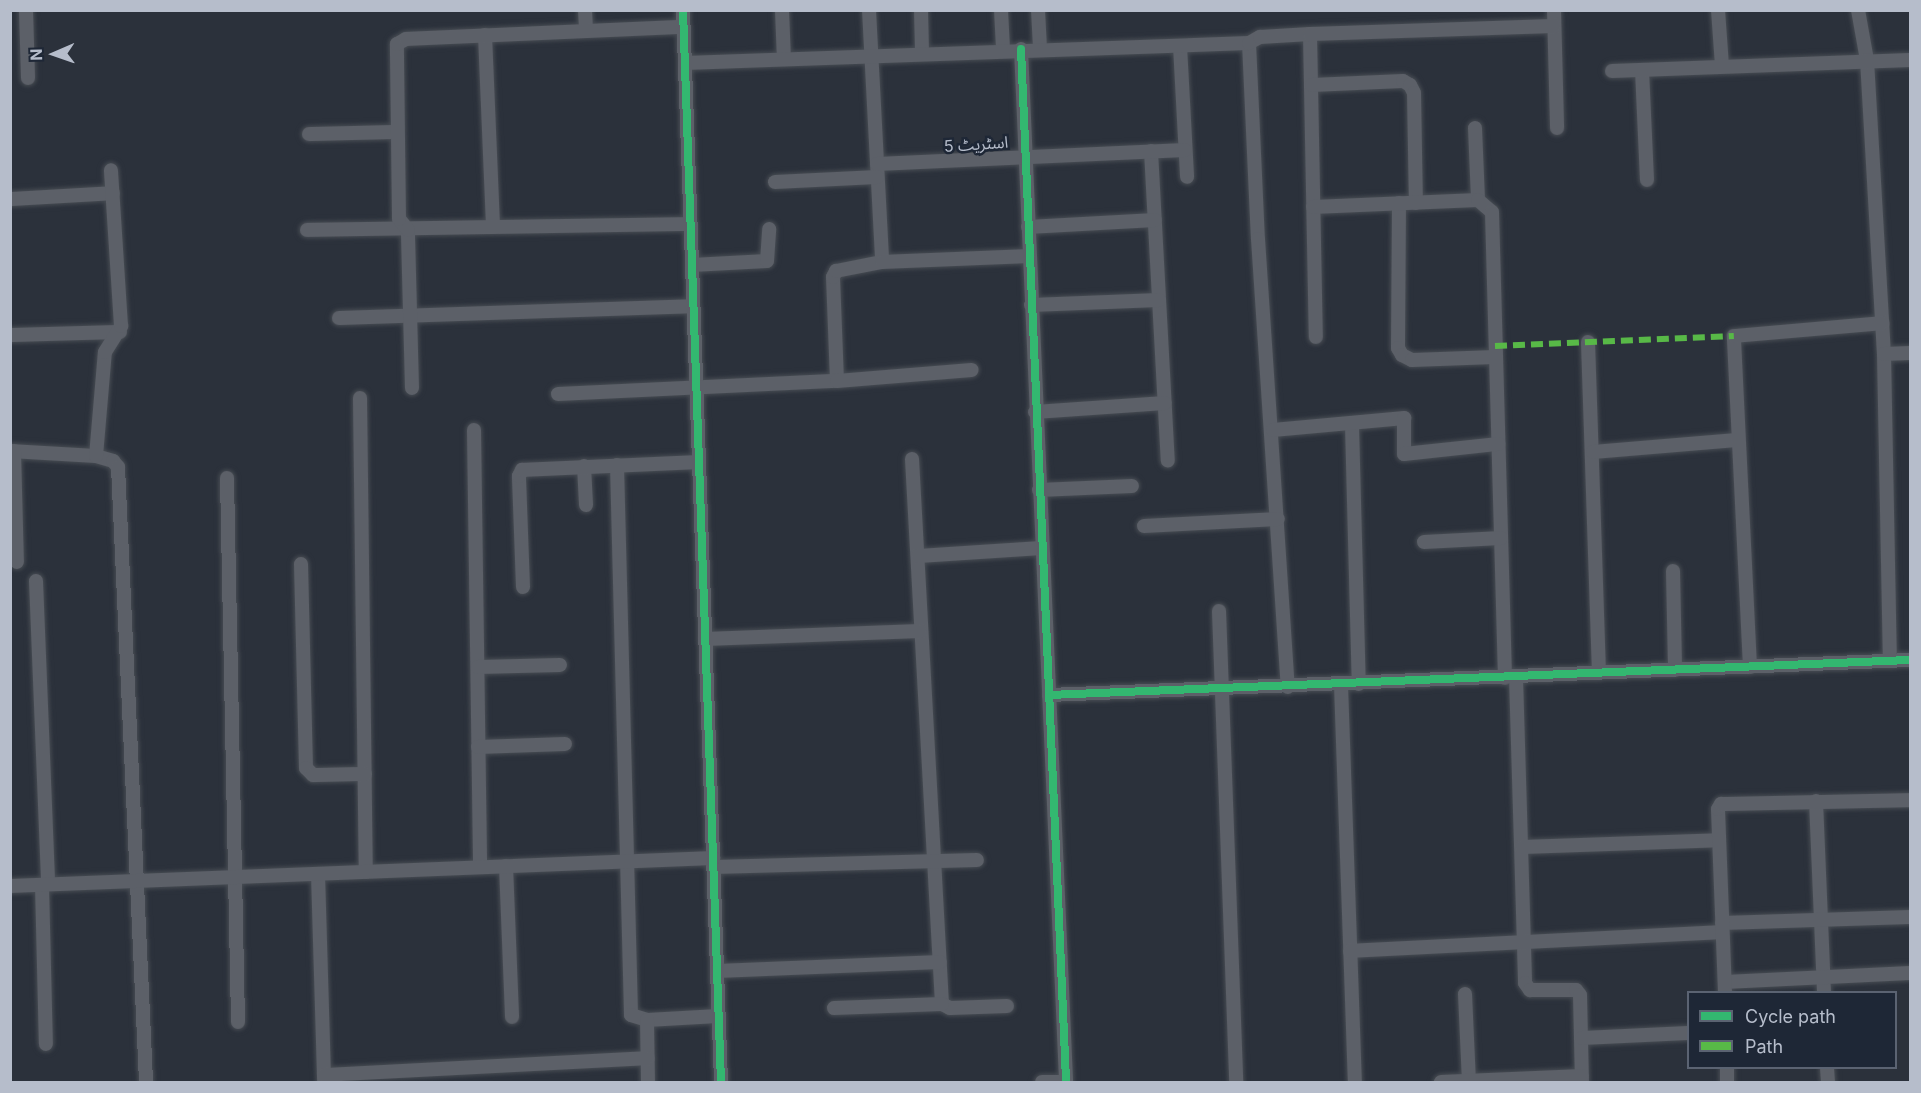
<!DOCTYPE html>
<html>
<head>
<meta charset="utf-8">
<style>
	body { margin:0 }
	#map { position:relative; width:1921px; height:1093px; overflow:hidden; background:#2b313b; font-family:Inter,"Noto Sans Arabic",sans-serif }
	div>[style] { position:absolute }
	.roads { filter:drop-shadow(0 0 2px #474c53) drop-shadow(0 0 2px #474c53) }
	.street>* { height:14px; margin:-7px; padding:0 7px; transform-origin:7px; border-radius:7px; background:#5c6068 }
	.quiet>* { height:6px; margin-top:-3px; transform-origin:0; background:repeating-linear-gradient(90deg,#58b947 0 12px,transparent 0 18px) }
	.cycleway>* { height:8px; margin:-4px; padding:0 4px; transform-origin:4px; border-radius:4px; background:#33b770 }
	span { translate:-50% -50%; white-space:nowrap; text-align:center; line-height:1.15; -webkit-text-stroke:5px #1e2736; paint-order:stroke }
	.street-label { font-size:16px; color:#b6bdcb }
	.frame { position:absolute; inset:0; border:12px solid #b6bdcb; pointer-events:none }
	.legend { position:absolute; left:1687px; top:991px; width:210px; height:78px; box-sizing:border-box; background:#1e2736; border:2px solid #5b6372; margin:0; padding:8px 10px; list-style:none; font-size:18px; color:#b6bdcb }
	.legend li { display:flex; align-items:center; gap:12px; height:30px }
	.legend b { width:30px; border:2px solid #5b6372 }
	.north { position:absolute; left:24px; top:24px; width:60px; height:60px; -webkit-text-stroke:4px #1e2736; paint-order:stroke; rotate:268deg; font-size:16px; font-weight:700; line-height:24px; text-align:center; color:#b6bdcb }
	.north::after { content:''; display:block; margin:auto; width:21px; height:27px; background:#b6bdcb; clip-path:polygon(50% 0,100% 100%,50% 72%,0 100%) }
</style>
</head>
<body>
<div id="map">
	<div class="roads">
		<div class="street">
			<div style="left:26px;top:10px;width:68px;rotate:88.3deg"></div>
			<div style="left:585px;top:10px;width:21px;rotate:87deg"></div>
			<div style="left:683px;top:10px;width:1073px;rotate:87.97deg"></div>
			<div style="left:782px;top:10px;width:49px;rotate:87.7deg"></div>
			<div style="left:869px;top:10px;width:252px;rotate:87deg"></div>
			<div style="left:921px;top:10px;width:42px;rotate:88.6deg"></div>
			<div style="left:1001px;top:10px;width:39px;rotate:87deg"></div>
			<div style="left:1038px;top:10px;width:38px;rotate:87deg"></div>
			<div style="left:1554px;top:10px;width:118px;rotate:88.5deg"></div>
			<div style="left:1718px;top:10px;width:56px;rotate:85.9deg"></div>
			<div style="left:1858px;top:10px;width:51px;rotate:79.8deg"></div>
			<div style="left:1867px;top:60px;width:294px;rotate:86.7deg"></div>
			<div style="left:1884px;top:354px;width:307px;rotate:88.9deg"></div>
			<div style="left:1310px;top:34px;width:303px;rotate:88.9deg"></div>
			<div style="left:485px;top:35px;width:192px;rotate:87.6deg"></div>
			<div style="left:1249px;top:43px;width:196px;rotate:87.4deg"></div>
			<div style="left:1258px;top:239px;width:449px;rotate:86.2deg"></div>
			<div style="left:1180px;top:46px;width:131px;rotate:86.9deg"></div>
			<div style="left:1021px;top:49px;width:1033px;rotate:87.5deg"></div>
			<div style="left:685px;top:63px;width:564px;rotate:-2.03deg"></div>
			<div style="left:1249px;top:43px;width:13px;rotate:-29deg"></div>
			<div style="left:1260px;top:37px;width:50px;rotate:-3.4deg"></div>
			<div style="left:1310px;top:34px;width:244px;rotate:-1.9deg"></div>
			<div style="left:1642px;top:70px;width:110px;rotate:87.4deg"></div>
			<div style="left:1612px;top:71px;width:298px;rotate:-2.1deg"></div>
			<div style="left:1312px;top:85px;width:91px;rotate:-2.5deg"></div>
			<div style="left:1403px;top:81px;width:8px;rotate:30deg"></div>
			<div style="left:1410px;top:85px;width:9px;rotate:63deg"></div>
			<div style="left:1414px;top:93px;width:110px;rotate:89deg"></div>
			<div style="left:1475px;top:128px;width:72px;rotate:87.6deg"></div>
			<div style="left:309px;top:134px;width:88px;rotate:-1.3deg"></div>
			<div style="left:1151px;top:151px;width:310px;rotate:86.9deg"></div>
			<div style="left:877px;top:164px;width:308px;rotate:-2.6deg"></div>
			<div style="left:775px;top:182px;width:102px;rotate:-2.8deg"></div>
			<div style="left:10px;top:199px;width:103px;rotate:-3.3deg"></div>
			<div style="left:1399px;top:203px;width:145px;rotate:90.4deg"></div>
			<div style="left:1398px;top:348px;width:8px;rotate:60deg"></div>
			<div style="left:1402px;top:355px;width:11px;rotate:27deg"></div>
			<div style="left:1412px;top:360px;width:83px;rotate:-2.1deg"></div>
			<div style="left:1313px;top:207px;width:165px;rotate:-2.4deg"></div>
			<div style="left:1478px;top:200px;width:18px;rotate:41deg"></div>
			<div style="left:1492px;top:212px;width:466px;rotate:88.4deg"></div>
			<div style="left:1028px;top:227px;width:127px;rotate:-3.2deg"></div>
			<div style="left:307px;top:230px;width:383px;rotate:-0.9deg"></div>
			<div style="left:692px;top:265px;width:75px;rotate:-3.1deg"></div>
			<div style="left:767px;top:261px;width:32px;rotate:-86deg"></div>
			<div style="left:1031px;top:305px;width:128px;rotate:-2.2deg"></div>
			<div style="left:339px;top:318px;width:353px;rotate:-1.9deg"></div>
			<div style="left:10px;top:335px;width:110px;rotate:-1.6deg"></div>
			<div style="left:1588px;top:342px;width:331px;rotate:88.1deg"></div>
			<div style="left:1884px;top:354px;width:26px;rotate:-2deg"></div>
			<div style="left:837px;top:381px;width:104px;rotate:-92.2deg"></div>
			<div style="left:833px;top:277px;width:7px;rotate:-63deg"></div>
			<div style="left:836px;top:271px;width:47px;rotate:-11.1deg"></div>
			<div style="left:882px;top:262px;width:147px;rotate:-2.3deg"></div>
			<div style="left:412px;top:388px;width:158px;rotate:-91.5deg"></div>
			<div style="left:408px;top:230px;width:14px;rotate:-129deg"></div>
			<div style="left:399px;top:219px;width:175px;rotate:-90.7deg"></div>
			<div style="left:397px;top:44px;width:10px;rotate:-29deg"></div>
			<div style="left:406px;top:39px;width:277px;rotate:-2.5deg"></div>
			<div style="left:558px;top:394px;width:279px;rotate:-2.7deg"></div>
			<div style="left:837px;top:381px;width:135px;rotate:-4.7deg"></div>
			<div style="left:360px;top:398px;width:474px;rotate:89.3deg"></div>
			<div style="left:1035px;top:412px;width:130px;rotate:-4deg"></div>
			<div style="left:1352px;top:425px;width:259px;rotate:88.5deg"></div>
			<div style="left:474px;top:430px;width:437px;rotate:89.2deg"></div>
			<div style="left:1273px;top:430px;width:132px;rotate:-5.2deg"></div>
			<div style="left:1404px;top:418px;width:36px;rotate:90deg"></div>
			<div style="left:1404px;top:454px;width:95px;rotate:-6.1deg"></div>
			<div style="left:10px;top:451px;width:86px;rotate:3.3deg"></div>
			<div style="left:96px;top:456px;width:18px;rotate:16deg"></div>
			<div style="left:113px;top:461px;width:8px;rotate:50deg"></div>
			<div style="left:118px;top:467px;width:616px;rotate:87.39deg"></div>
			<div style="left:14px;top:451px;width:111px;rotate:88.5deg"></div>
			<div style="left:1593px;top:452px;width:144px;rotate:-4.8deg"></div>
			<div style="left:96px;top:456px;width:104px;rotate:-85.1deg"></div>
			<div style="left:105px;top:352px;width:31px;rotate:-58deg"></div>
			<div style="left:121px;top:326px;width:156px;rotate:-93.7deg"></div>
			<div style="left:912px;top:459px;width:546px;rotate:86.85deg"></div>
			<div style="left:942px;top:1004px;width:9px;rotate:27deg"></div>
			<div style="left:950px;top:1008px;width:57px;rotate:-2deg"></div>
			<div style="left:617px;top:465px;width:550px;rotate:88.54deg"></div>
			<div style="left:631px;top:1015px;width:17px;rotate:17deg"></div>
			<div style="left:647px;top:1020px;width:71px;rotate:-3.2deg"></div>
			<div style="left:584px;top:466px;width:39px;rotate:87deg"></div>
			<div style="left:227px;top:478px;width:544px;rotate:88.84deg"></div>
			<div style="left:1039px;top:490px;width:93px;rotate:-2.5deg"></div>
			<div style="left:1144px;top:526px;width:134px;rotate:-3deg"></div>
			<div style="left:1424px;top:542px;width:77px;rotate:-3deg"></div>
			<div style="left:918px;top:556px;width:124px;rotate:-3.7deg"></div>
			<div style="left:301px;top:564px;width:204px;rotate:88.6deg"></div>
			<div style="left:306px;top:768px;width:10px;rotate:45deg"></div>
			<div style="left:313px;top:775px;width:52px;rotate:-1.1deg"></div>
			<div style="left:1673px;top:571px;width:99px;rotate:88.8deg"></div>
			<div style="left:36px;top:581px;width:303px;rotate:87.7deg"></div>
			<div style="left:523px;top:587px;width:111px;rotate:-92.1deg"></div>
			<div style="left:519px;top:476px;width:7px;rotate:-63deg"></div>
			<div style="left:522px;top:470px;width:176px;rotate:-2.6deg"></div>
			<div style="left:1219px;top:611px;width:471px;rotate:87.9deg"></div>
			<div style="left:705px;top:639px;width:215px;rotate:-2.1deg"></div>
			<div style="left:478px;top:667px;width:82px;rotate:-1.4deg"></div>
			<div style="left:1750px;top:667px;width:331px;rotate:-92.8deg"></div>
			<div style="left:1734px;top:336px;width:149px;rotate:-5deg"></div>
			<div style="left:1516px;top:677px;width:306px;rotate:88.3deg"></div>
			<div style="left:1525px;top:983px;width:9px;rotate:54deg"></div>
			<div style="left:1530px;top:990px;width:46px"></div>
			<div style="left:1576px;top:990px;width:6px;rotate:51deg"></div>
			<div style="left:1580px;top:995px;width:87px;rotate:88.7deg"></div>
			<div style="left:1341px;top:685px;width:397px;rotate:88deg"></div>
			<div style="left:1049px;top:695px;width:862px;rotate:-2.33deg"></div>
			<div style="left:478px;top:747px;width:87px;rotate:-2deg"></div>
			<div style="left:1816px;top:801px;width:191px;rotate:87.6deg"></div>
			<div style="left:1522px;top:847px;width:197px;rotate:-2deg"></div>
			<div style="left:506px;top:866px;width:151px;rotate:87.7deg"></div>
			<div style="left:713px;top:867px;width:264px;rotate:-1.5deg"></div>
			<div style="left:318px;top:874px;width:208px;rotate:88.3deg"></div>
			<div style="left:42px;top:885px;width:159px;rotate:88.6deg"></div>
			<div style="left:10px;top:886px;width:704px;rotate:-2.28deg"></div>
			<div style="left:1722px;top:923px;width:188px;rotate:-1.8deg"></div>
			<div style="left:1350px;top:951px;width:372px;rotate:-2.9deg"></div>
			<div style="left:717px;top:971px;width:223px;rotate:-2.3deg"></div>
			<div style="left:1725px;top:982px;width:185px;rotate:-2.8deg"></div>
			<div style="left:1725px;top:992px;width:183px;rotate:-92.2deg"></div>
			<div style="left:1718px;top:809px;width:6px;rotate:-59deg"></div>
			<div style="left:1721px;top:804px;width:189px;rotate:-1.2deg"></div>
			<div style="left:1465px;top:994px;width:88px;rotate:87.4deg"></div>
			<div style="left:834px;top:1008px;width:108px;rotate:-2.1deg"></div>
			<div style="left:647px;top:1020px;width:62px;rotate:89.1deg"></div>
			<div style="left:1582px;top:1038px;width:106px;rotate:-2.7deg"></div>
			<div style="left:1727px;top:1068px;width:14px;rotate:90deg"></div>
			<div style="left:1827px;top:1068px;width:14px;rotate:86deg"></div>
			<div style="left:324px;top:1075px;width:324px;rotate:-3deg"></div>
			<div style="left:1042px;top:1082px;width:24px"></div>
			<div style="left:1441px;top:1082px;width:141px;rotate:-2.4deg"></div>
		</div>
	</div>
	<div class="quiet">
		<div style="left:1495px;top:346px;width:239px;rotate:-2.4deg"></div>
	</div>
	<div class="cycleway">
		<div style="left:683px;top:10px;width:1073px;rotate:87.97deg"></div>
		<div style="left:1021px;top:49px;width:1033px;rotate:87.5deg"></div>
		<div style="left:1049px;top:695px;width:862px;rotate:-2.33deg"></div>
	</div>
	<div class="street-label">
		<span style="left:976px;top:144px;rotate:-4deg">اسٹریٹ 5</span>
	</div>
	<div class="frame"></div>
	<ul class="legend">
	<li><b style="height:8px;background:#33b770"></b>Cycle path</li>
	<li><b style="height:8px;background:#58b947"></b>Path</li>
	</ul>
	<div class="north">N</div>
</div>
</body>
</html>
